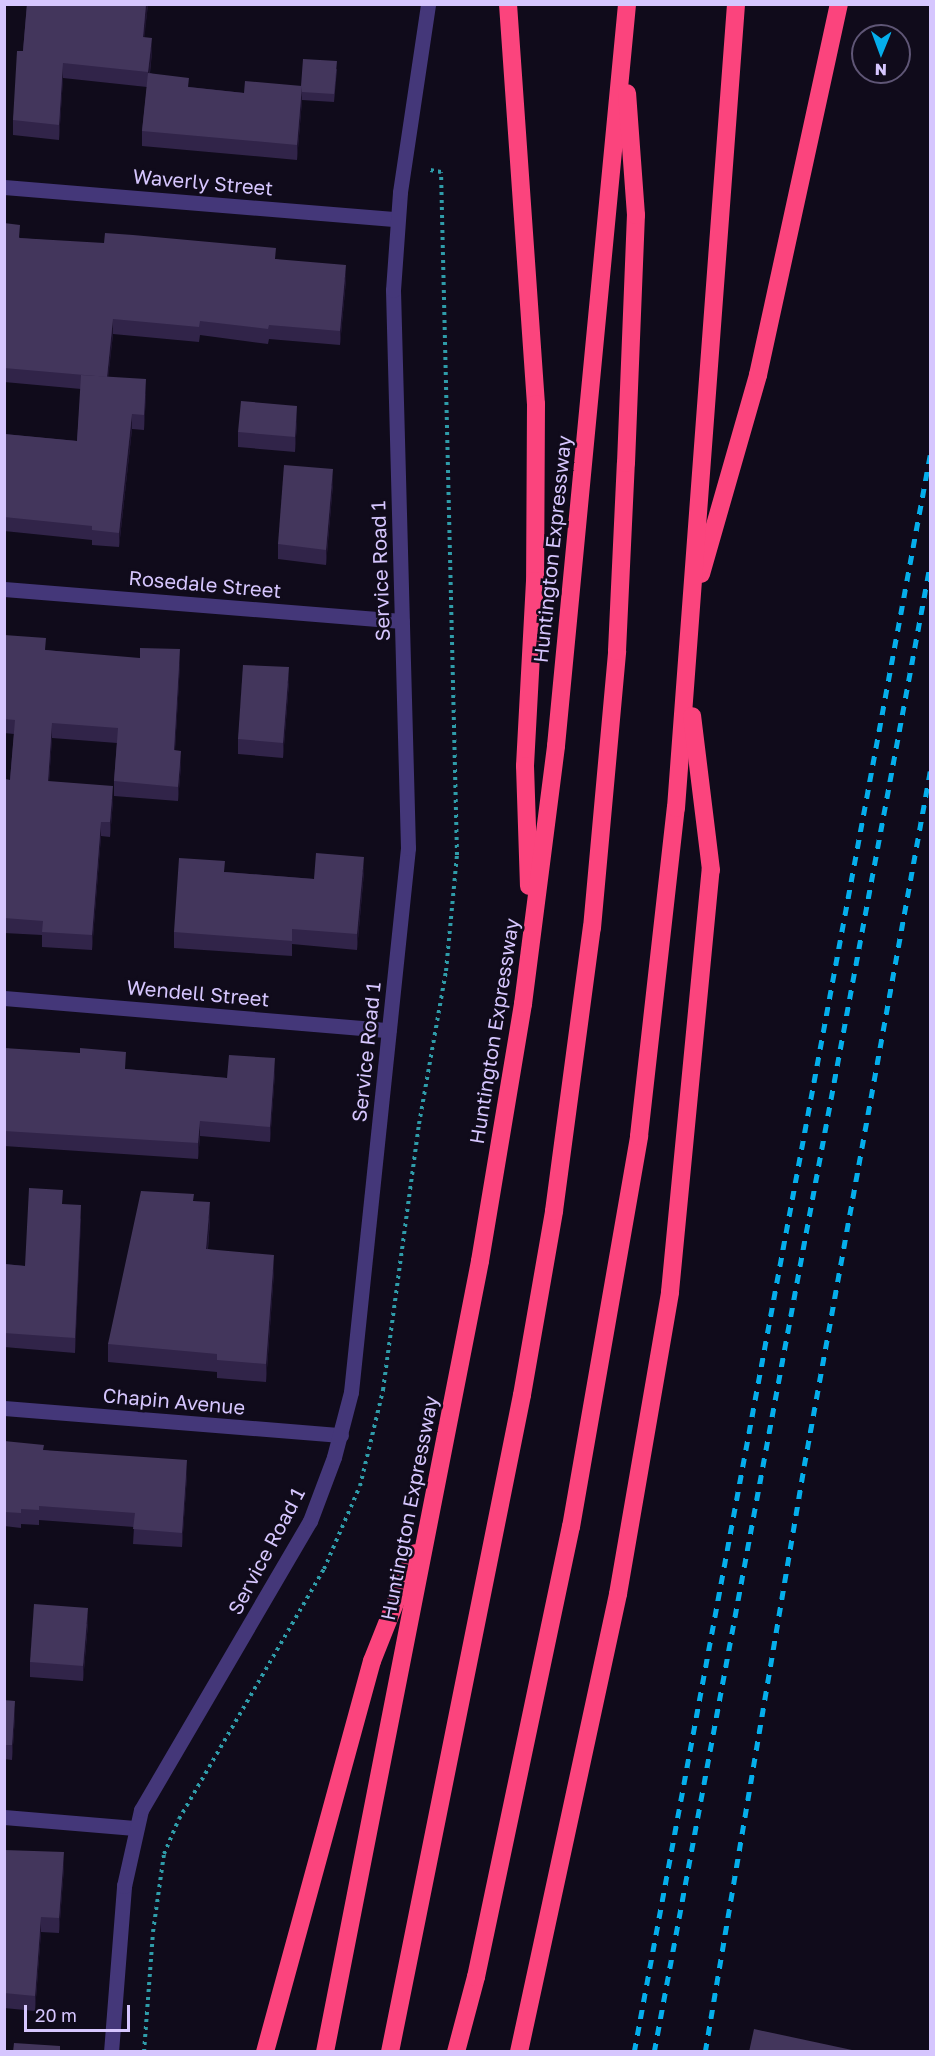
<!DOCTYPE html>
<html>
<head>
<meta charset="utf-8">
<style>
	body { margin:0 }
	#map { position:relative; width:935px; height:2056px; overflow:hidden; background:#100b1b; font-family:"Golos Text",sans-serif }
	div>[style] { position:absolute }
	.path>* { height:4px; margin-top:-2px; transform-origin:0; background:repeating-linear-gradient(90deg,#2f9ca9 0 3px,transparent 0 7.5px) }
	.street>* { height:15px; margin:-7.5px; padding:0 7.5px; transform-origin:7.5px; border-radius:7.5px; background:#443779 }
	.highway>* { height:18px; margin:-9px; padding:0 9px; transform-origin:9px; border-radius:9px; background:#fb447d }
	.rail>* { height:4.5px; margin-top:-2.25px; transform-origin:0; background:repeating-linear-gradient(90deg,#05aeeb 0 9px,transparent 0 17px) }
	.wall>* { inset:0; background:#312449 }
	.shaded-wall>* { inset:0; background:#1d132e }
	.building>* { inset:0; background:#43365c }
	span { translate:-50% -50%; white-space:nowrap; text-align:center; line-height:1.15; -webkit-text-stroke:5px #100b1b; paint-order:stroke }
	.street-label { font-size:20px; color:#d6c6fe }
	.frame { position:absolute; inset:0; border:6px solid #d6c6fe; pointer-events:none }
	.north { position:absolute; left:851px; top:24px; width:60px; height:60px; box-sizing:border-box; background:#100b1b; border:2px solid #5f5676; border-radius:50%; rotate:181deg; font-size:16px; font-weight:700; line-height:24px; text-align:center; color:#d6c6fe }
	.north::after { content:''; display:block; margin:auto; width:21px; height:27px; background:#05aeeb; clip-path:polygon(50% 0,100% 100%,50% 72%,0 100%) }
	.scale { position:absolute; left:24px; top:2005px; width:106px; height:27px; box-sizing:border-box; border:3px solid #d6c6fe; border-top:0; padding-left:8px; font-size:18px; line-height:21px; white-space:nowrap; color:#d6c6fe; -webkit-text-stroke:4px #100b1b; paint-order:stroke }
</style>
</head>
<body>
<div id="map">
	<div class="path">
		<div style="left:144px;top:2052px;width:120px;rotate:-85.7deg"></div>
		<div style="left:153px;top:1932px;width:79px;rotate:-82deg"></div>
		<div style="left:164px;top:1854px;width:38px;rotate:-67deg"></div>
		<div style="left:179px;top:1819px;width:289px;rotate:-59.9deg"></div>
		<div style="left:324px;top:1569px;width:90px;rotate:-66.6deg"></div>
		<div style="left:360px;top:1486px;width:99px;rotate:-76.5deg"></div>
		<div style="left:383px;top:1390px;width:268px;rotate:-82.3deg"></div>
		<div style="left:419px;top:1124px;width:155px;rotate:-80deg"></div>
		<div style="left:446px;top:971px;width:117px;rotate:-84.6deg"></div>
		<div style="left:457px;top:855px;width:683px;rotate:-91.34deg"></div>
		<div style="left:441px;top:172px;width:11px;rotate:-170deg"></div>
	</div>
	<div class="street">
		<div style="left:4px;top:187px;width:394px;rotate:4.7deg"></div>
		<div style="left:4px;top:589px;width:399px;rotate:4.6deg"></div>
		<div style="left:4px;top:998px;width:386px;rotate:4.8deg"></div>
		<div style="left:4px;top:1408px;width:338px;rotate:4.6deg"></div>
		<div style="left:4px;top:1817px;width:131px;rotate:4.8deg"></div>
		<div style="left:111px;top:2052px;width:167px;rotate:-85.5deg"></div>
		<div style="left:124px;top:1886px;width:78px;rotate:-77.4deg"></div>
		<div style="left:141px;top:1810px;width:335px;rotate:-59.7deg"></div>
		<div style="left:310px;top:1521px;width:68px;rotate:-69.4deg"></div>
		<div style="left:334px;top:1457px;width:67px;rotate:-75.3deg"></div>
		<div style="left:351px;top:1392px;width:547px;rotate:-84.02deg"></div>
		<div style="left:408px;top:848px;width:558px;rotate:-91.54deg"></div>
		<div style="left:393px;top:290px;width:98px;rotate:-85.9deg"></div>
		<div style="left:400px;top:192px;width:190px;rotate:-81.5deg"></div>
	</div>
	<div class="highway">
		<div style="left:508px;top:4px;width:401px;rotate:86deg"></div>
		<div style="left:536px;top:404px;width:177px;rotate:90.3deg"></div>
		<div style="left:535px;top:581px;width:185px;rotate:93.1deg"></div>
		<div style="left:525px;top:766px;width:120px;rotate:88.1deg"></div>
		<div style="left:701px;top:574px;width:207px;rotate:-74deg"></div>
		<div style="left:758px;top:375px;width:380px;rotate:-77.7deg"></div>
		<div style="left:265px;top:2052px;width:405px;rotate:-74.7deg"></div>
		<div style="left:372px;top:1661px;width:116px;rotate:-68.3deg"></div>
		<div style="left:325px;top:2052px;width:806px;rotate:-78.91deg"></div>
		<div style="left:480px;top:1261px;width:261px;rotate:-80.5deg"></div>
		<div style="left:523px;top:1004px;width:260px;rotate:-82.7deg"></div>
		<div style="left:556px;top:746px;width:745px;rotate:-84.53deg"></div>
		<div style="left:390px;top:2052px;width:670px;rotate:-78.64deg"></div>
		<div style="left:522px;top:1395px;width:187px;rotate:-80.1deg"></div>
		<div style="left:554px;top:1211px;width:286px;rotate:-82.4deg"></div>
		<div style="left:592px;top:928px;width:278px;rotate:-84.8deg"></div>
		<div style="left:617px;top:651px;width:188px;rotate:-87.3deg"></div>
		<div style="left:626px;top:463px;width:248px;rotate:-87.7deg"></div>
		<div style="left:636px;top:215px;width:122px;rotate:-94.2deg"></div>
		<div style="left:456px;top:2052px;width:78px;rotate:-75.1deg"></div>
		<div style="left:476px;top:1977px;width:460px;rotate:-78.1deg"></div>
		<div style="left:571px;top:1527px;width:397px;rotate:-80.1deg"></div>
		<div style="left:639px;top:1136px;width:330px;rotate:-83.6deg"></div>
		<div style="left:676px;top:808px;width:806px;rotate:-85.73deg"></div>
		<div style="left:519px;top:2052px;width:469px;rotate:-77.8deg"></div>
		<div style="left:618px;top:1594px;width:306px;rotate:-80.2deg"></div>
		<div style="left:670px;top:1292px;width:424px;rotate:-84.5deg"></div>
		<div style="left:711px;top:870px;width:155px;rotate:-97deg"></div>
	</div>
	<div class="rail">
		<div style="left:634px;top:2052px;width:1624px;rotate:-79.5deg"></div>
		<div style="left:654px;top:2052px;width:1513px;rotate:-79.49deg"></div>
		<div style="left:705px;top:2052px;width:594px;rotate:-80.41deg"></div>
		<div style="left:804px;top:1466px;width:706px;rotate:-79.72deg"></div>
	</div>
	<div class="wall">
		<div style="clip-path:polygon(27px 4px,148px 4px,144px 37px,152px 52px,150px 73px,189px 87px,244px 93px,301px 86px,337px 69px,334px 102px,302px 100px,297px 160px,142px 146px,142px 131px,147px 87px,63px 78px,59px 140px,13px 135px,13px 120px,23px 51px)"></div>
		<div style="clip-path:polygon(4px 223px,20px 238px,276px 259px,346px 280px,340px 345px,269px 339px,268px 344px,200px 335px,199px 342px,113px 334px,108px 377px,146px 394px,144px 430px,132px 429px,119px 547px,92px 545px,92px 540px,4px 531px,4px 434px,77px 441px,81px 389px,4px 382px)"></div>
		<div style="clip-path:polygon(297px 422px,295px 452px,238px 447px,238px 432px)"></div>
		<div style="clip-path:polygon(333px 484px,326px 565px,278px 559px,278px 544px)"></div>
		<div style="clip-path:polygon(4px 635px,46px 650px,180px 664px,175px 750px,181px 765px,178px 801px,114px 796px,114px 781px,117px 743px,52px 738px,49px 782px,113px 801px,110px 837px,101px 836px,92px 950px,42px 947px,42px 935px,4px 933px,4px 779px,10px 780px,14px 734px,4px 733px)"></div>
		<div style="clip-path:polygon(289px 682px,283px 758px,238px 754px,238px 739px)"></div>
		<div style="clip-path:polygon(225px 872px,314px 879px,364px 872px,357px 950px,292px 944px,292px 956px,174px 948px,174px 932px)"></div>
		<div style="clip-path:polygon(4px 1048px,126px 1069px,227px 1078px,275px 1073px,270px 1142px,200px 1136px,198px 1159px,4px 1146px)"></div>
		<div style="clip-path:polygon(194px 1201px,210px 1220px,208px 1249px,274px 1272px,266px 1382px,217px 1378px,217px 1372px,108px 1362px,108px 1344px)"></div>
		<div style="clip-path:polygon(63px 1204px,81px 1219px,75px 1353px,4px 1347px,4px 1264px,25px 1266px)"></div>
		<div style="clip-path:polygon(4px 1441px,44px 1450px,187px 1475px,182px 1547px,133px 1544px,134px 1527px,39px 1520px,39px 1525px,21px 1524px,21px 1528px,4px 1526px)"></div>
		<div style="clip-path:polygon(88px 1623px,83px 1681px,30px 1677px,30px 1662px)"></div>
		<div style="clip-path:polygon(4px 1700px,15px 1716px,12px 1760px,4px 1759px)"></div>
		<div style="clip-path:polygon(4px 1850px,64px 1867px,59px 1933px,41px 1932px,35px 2011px,4px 2008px)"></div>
	</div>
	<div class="shaded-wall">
		<div style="clip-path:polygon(146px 4px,148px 4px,143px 52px,143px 37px)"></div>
		<div style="clip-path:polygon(152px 38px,152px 52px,148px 87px,148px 72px)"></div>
		<div style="clip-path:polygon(63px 63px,63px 78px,59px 140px,59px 125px)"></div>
		<div style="clip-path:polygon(302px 86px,302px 101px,297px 160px,297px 145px)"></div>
		<div style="clip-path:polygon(346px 265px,346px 280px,340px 345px,340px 331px)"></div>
		<div style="clip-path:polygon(113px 319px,113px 334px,107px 391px,107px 377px)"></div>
		<div style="clip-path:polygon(146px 379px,146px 394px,144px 430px,144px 415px)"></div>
		<div style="clip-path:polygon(297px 406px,297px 422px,295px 452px,295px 437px)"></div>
		<div style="clip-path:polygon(132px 414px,132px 429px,119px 547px,119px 533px)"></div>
		<div style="clip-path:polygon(333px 469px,333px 484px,326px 565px,326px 550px)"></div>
		<div style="clip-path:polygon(180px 649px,180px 664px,174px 765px,174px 750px)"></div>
		<div style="clip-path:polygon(289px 667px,289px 682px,283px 758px,283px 743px)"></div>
		<div style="clip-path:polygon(52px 723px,52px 738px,48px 796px,48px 781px)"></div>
		<div style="clip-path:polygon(181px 751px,181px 765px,178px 801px,178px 787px)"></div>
		<div style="clip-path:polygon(113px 786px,113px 801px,110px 837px,110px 822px)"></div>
		<div style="clip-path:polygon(101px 822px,101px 836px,92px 950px,92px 935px)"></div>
		<div style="clip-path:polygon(364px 857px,364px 872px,357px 950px,357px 934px)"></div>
		<div style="clip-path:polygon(275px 1058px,275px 1073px,270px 1142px,270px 1127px)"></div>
		<div style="clip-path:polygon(200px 1121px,200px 1136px,198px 1159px,198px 1143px)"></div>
		<div style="clip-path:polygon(210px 1202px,210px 1220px,206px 1267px,206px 1249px)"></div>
		<div style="clip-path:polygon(81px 1205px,81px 1219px,75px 1353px,75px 1338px)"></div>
		<div style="clip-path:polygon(274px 1255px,274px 1272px,266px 1382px,266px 1364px)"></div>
		<div style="clip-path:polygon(187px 1460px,187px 1475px,182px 1547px,182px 1533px)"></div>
		<div style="clip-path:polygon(88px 1608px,88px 1623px,83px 1681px,83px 1666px)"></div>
		<div style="clip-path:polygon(15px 1701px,15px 1716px,12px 1760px,12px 1745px)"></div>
		<div style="clip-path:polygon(64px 1852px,64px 1867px,59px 1933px,59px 1918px)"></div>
		<div style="clip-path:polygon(41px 1917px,41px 1932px,35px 2011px,35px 1996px)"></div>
	</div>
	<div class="building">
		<div style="clip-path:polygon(27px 4px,146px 4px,143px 37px,152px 38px,148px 72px,63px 63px,59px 125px,13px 120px,17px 51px,23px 51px)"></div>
		<div style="clip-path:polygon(303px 59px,337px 61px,334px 94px,302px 92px,302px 86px,301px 86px)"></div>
		<div style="clip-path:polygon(148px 73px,189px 78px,188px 87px,244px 93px,245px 81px,302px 86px,297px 145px,142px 131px)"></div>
		<div style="clip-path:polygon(4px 223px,20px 225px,19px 238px,104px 243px,105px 233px,133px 235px,276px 248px,275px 259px,346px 265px,340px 331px,269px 325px,268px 329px,200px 321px,199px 327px,113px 319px,107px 377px,4px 368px)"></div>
		<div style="clip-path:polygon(81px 375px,146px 379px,144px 415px,132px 414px,119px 533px,92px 530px,92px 526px,4px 517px,4px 434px,77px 441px)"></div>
		<div style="clip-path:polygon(241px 401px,297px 406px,295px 437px,238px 432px)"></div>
		<div style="clip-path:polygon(284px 465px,333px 469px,326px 550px,278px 544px)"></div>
		<div style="clip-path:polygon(4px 635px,46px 638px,45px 650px,140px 658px,140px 648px,180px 649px,174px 750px,181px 751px,178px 787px,114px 781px,118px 728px,52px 723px,48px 781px,113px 786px,110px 822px,101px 822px,92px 935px,42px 932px,43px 921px,4px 918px,4px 779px,10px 780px,15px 720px,4px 719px)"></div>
		<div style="clip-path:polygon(243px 665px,289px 667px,283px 743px,238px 739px)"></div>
		<div style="clip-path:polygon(316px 853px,364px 857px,357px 934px,292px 929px,292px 941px,174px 932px,179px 858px,225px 861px,224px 872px,314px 879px)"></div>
		<div style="clip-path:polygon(4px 1048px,80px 1053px,80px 1048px,126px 1052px,125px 1069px,227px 1078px,229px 1055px,275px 1058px,270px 1127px,200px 1121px,198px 1143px,4px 1131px)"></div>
		<div style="clip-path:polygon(29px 1188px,63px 1190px,62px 1204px,81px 1205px,75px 1338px,4px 1333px,4px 1264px,25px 1266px)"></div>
		<div style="clip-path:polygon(141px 1191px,194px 1194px,193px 1201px,210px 1202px,206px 1249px,274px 1255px,266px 1364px,217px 1360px,217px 1354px,108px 1344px)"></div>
		<div style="clip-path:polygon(4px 1441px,44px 1445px,43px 1450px,187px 1460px,182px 1533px,133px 1529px,135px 1513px,39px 1506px,39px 1510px,21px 1509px,21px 1513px,4px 1512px)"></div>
		<div style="clip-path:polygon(34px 1604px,88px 1608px,83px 1666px,30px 1662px)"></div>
		<div style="clip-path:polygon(4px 1700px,15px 1701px,12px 1745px,4px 1745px)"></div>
		<div style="clip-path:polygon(4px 1850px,64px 1852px,59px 1918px,41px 1917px,35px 1996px,4px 1993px,5px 1917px,4px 1917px)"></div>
		<div style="clip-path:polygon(754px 2029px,852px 2050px,852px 2052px,749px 2052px)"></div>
		<div style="clip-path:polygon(14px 2043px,60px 2046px,60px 2052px,13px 2052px)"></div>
	</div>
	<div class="street-label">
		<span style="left:203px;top:182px;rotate:5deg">Waverly Street</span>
		<span style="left:552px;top:549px;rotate:-84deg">Huntington Expressway</span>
		<span style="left:380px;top:571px;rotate:-92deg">Service Road 1</span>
		<span style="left:205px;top:584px;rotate:5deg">Rosedale Street</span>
		<span style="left:198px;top:993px;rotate:5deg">Wendell Street</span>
		<span style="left:494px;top:1031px;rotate:-81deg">Huntington Expressway</span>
		<span style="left:366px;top:1052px;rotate:-84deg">Service Road 1</span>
		<span style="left:174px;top:1401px;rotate:5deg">Chapin Avenue</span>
		<span style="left:409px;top:1508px;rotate:-79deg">Huntington Expressway</span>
		<span style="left:266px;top:1551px;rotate:-62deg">Service Road 1</span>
	</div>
	<div class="frame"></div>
	<div class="north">N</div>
	<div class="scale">20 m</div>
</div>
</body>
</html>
